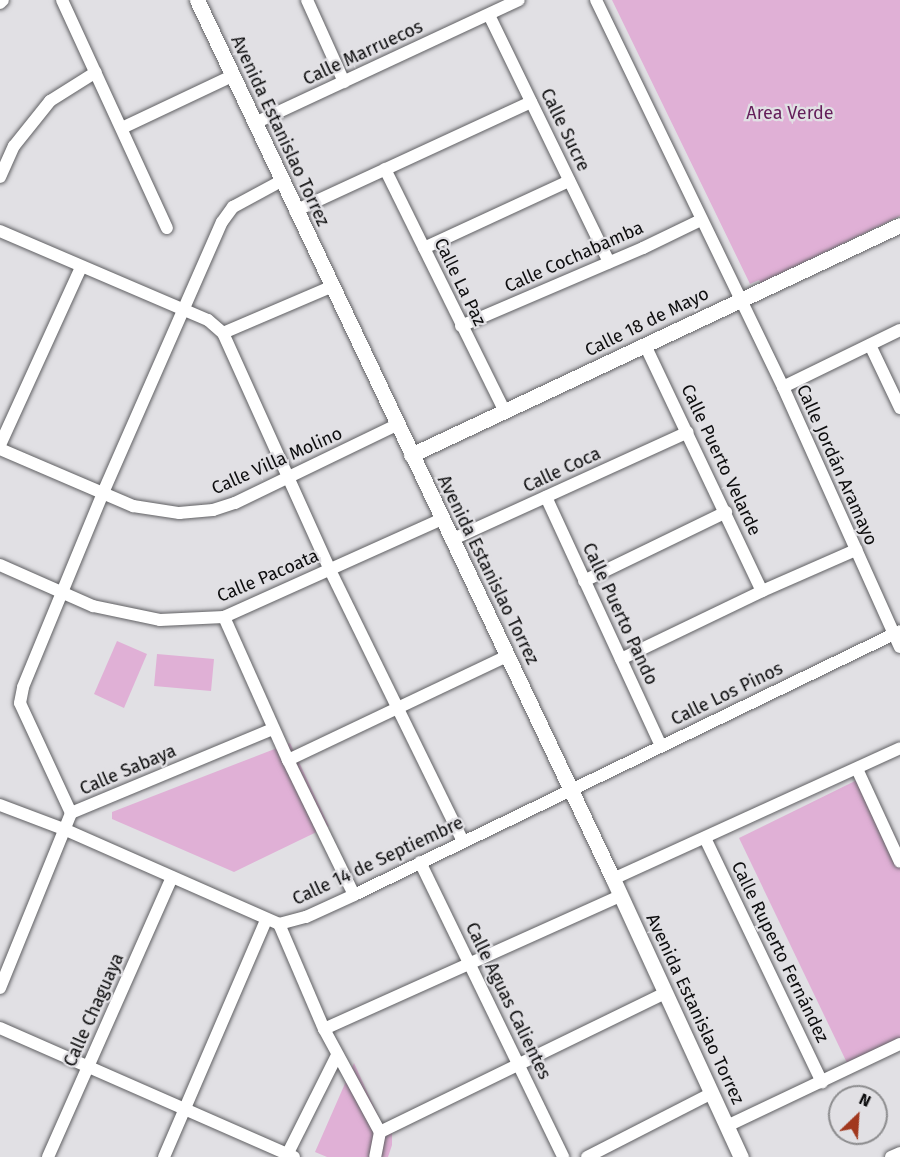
<!DOCTYPE html>
<html>
<head>
<meta charset="utf-8">
<style>
	body { margin:0 }
	#map { position:relative; width:900px; height:1157px; overflow:hidden; background:#e1e0e4; font-family:"Fira Sans",sans-serif }
	div>[style] { position:absolute }
	.green>* { inset:0; background:#e0b0d6 }
	.roads { filter:drop-shadow(0 0 2px #606063) drop-shadow(0 0 2px #606063) }
	.minor>* { height:12px; margin:-6px; padding:0 6px; transform-origin:6px; border-radius:6px; background:#fff }
	.tertiary>* { height:15px; margin:-7.5px; padding:0 7.5px; transform-origin:7.5px; border-radius:7.5px; background:#fff }
	span { translate:-50% -50%; white-space:nowrap; text-align:center; line-height:1.15; -webkit-text-stroke:4.5px #e1e0e4; paint-order:stroke }
	.street-label { font-size:18px; color:#0d0d0e }
	.park-label { font-size:18px; color:#641e5a }
	.north { position:absolute; left:828px; top:1085px; width:60px; height:60px; box-sizing:border-box; background:#e1e0e4; border:2px solid #8c8c8e; border-radius:50%; rotate:25deg; font-size:16px; font-weight:700; line-height:24px; text-align:center; color:#0d0d0e }
	.north::after { content:''; display:block; margin:auto; width:21px; height:27px; background:#a1381e; clip-path:polygon(50% 0,100% 100%,50% 72%,0 100%) }
</style>
</head>
<body>
<div id="map">
	<div class="green">
		<div style="clip-path:polygon(612px 0,900px 0,900px 216px,761px 283px,759px 280px,750px 284px)"></div>
		<div style="clip-path:polygon(117px 641px,147px 654px,124px 708px,94px 694px)"></div>
		<div style="clip-path:polygon(157px 654px,214px 659px,211px 691px,154px 686px)"></div>
		<div style="clip-path:polygon(290px 743px,329px 826px,234px 872px,112px 819px,112px 812px)"></div>
		<div style="clip-path:polygon(857px 780px,884px 813px,900px 847px,900px 1040px,848px 1065px,739px 838px)"></div>
		<div style="clip-path:polygon(354px 1063px,381px 1122px,392px 1128px,392px 1145px,388px 1157px,327px 1157px,315px 1152px)"></div>
	</div>
	<div class="roads">
		<div class="minor">
			<div style="left:62px;top:0;width:251px;rotate:65.3deg"></div>
			<div style="left:307px;top:0;width:90px;rotate:65.7deg"></div>
			<div style="left:596px;top:0;width:430px;rotate:64.2deg"></div>
			<div style="left:783px;top:387px;width:285px;rotate:65.8deg"></div>
			<div style="left:0;top:3px;width:4px;rotate:-45deg"></div>
			<div style="left:489px;top:15px;width:275px;rotate:64.1deg"></div>
			<div style="left:255px;top:123px;width:291px;rotate:-25deg"></div>
			<div style="left:122px;top:128px;width:124px;rotate:-25.3deg"></div>
			<div style="left:385px;top:169px;width:269px;rotate:63.7deg"></div>
			<div style="left:0;top:177px;width:34px;rotate:-66deg"></div>
			<div style="left:14px;top:146px;width:58px;rotate:-51.3deg"></div>
			<div style="left:50px;top:101px;width:54px;rotate:-32.2deg"></div>
			<div style="left:295px;top:211px;width:260px;rotate:-24.8deg"></div>
			<div style="left:0;top:231px;width:226px;rotate:23.2deg"></div>
			<div style="left:208px;top:320px;width:20px;rotate:41deg"></div>
			<div style="left:223px;top:333px;width:260px;rotate:65.7deg"></div>
			<div style="left:330px;top:570px;width:302px;rotate:63.9deg"></div>
			<div style="left:424px;top:248px;width:160px;rotate:-24.8deg"></div>
			<div style="left:461px;top:326px;width:198px;rotate:-23.2deg"></div>
			<div style="left:643px;top:248px;width:64px;rotate:-25.8deg"></div>
			<div style="left:223px;top:333px;width:117px;rotate:-23.1deg"></div>
			<div style="left:645px;top:345px;width:272px;rotate:64.6deg"></div>
			<div style="left:870px;top:345px;width:70px;rotate:64.5deg"></div>
			<div style="left:783px;top:387px;width:130px;rotate:-26deg"></div>
			<div style="left:0;top:445px;width:196px;rotate:-65.5deg"></div>
			<div style="left:0;top:449px;width:145px;rotate:23.2deg"></div>
			<div style="left:133px;top:506px;width:47px;rotate:8.7deg"></div>
			<div style="left:179px;top:513px;width:34px;rotate:-5deg"></div>
			<div style="left:213px;top:510px;width:23px;rotate:-18deg"></div>
			<div style="left:235px;top:503px;width:179px;rotate:-25.8deg"></div>
			<div style="left:546px;top:497px;width:274px;rotate:65.2deg"></div>
			<div style="left:451px;top:540px;width:260px;rotate:-24.5deg"></div>
			<div style="left:0;top:565px;width:102px;rotate:23.8deg"></div>
			<div style="left:93px;top:606px;width:68px;rotate:11.8deg"></div>
			<div style="left:160px;top:620px;width:64px;rotate:-2.7deg"></div>
			<div style="left:224px;top:617px;width:239px;rotate:-24.2deg"></div>
			<div style="left:584px;top:581px;width:158px;rotate:-25.9deg"></div>
			<div style="left:224px;top:617px;width:157px;rotate:65.9deg"></div>
			<div style="left:288px;top:760px;width:150px;rotate:63.9deg"></div>
			<div style="left:621px;top:659px;width:157px;rotate:-25.7deg"></div>
			<div style="left:762px;top:591px;width:103px;rotate:-23.6deg"></div>
			<div style="left:288px;top:760px;width:242px;rotate:-25.4deg"></div>
			<div style="left:857px;top:769px;width:102px;rotate:65.2deg"></div>
			<div style="left:0;top:805px;width:71px;rotate:20.7deg"></div>
			<div style="left:66px;top:830px;width:233px;rotate:23.8deg"></div>
			<div style="left:279px;top:924px;width:28px;rotate:-15deg"></div>
			<div style="left:306px;top:917px;width:53px;rotate:-24.6deg"></div>
			<div style="left:354px;top:895px;width:606px;rotate:-25.8deg"></div>
			<div style="left:71px;top:813px;width:121px;rotate:-114.9deg"></div>
			<div style="left:20px;top:703px;width:16px;rotate:-79deg"></div>
			<div style="left:23px;top:687px;width:208px;rotate:-67.6deg"></div>
			<div style="left:102px;top:495px;width:298px;rotate:-66.3deg"></div>
			<div style="left:222px;top:222px;width:19px;rotate:-54deg"></div>
			<div style="left:233px;top:207px;width:55px;rotate:-28.4deg"></div>
			<div style="left:705px;top:838px;width:271px;rotate:64.4deg"></div>
			<div style="left:420px;top:862px;width:328px;rotate:64.1deg"></div>
			<div style="left:613px;top:879px;width:315px;rotate:-24.5deg"></div>
			<div style="left:279px;top:924px;width:114px;rotate:66.8deg"></div>
			<div style="left:324px;top:1029px;width:117px;rotate:61.5deg"></div>
			<div style="left:380px;top:1132px;width:25px;rotate:101deg"></div>
			<div style="left:0;top:988px;width:189px;rotate:-67.9deg"></div>
			<div style="left:71px;top:813px;width:219px;rotate:-22.6deg"></div>
			<div style="left:0;top:1028px;width:321px;rotate:23.7deg"></div>
			<div style="left:324px;top:1029px;width:325px;rotate:-24.2deg"></div>
			<div style="left:727px;top:1126px;width:191px;rotate:-25.4deg"></div>
			<div style="left:380px;top:1132px;width:317px;rotate:-26deg"></div>
			<div style="left:48px;top:1157px;width:306px;rotate:-66.1deg"></div>
			<div style="left:164px;top:1157px;width:258px;rotate:-66.7deg"></div>
			<div style="left:286px;top:1157px;width:114px;rotate:-63.4deg"></div>
			<div style="left:587px;top:1157px;width:140px;rotate:-27.1deg"></div>
			<div style="left:891px;top:1157px;width:10px;rotate:-24deg"></div>
		</div>
		<div class="tertiary">
			<div style="left:197px;top:0;width:972px;rotate:64.67deg"></div>
			<div style="left:613px;top:879px;width:306px;rotate:65.3deg"></div>
			<div style="left:411px;top:455px;width:540px;rotate:-25.19deg"></div>
		</div>
	</div>
	<div class="street-label">
		<span style="left:363px;top:53px;rotate:-25deg">Calle Marruecos</span>
		<span style="left:565px;top:130px;rotate:64deg">Calle Sucre</span>
		<span style="left:280px;top:131px;rotate:65deg">Avenida Estanislao Torrez</span>
		<span style="left:574px;top:257px;rotate:-24deg">Calle Cochabamba</span>
		<span style="left:460px;top:282px;rotate:64deg">Calle La Paz</span>
		<span style="left:647px;top:322px;rotate:-26deg">Calle 18 de Mayo</span>
		<span style="left:721px;top:460px;rotate:65deg">Calle Puerto Velarde</span>
		<span style="left:277px;top:461px;rotate:-24deg">Calle Villa Molino</span>
		<span style="left:837px;top:465px;rotate:66deg">Calle Jordán Aramayo</span>
		<span style="left:562px;top:470px;rotate:-25deg">Calle Coca</span>
		<span style="left:488px;top:570px;rotate:64deg">Avenida Estanislao Torrez</span>
		<span style="left:268px;top:576px;rotate:-23deg">Calle Pacoata</span>
		<span style="left:620px;top:614px;rotate:65deg">Calle Puerto Pando</span>
		<span style="left:727px;top:694px;rotate:-26deg">Calle Los Pinos</span>
		<span style="left:128px;top:770px;rotate:-23deg">Calle Sabaya</span>
		<span style="left:378px;top:861px;rotate:-25deg">Calle 14 de Septiembre</span>
		<span style="left:780px;top:952px;rotate:64deg">Calle Ruperto Fernández</span>
		<span style="left:508px;top:1001px;rotate:64deg">Calle Aguas Calientes</span>
		<span style="left:695px;top:1009px;rotate:65deg">Avenida Estanislao Torrez</span>
		<span style="left:94px;top:1010px;rotate:-66deg">Calle Chaguaya</span>
	</div>
	<div class="park-label">
		<span style="left:790px;top:113px">Area Verde</span>
	</div>
	<div class="north">N</div>
</div>
</body>
</html>
